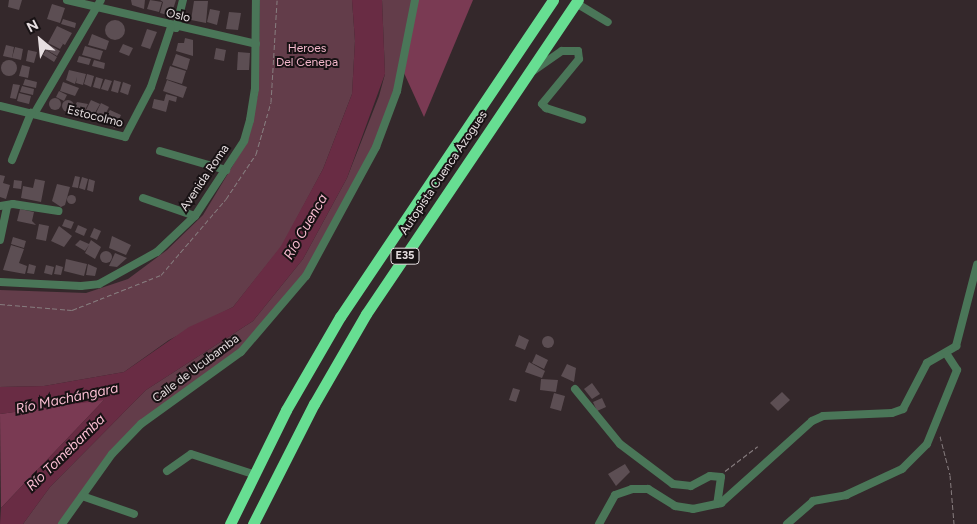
<!DOCTYPE html>
<html>
<head>
<meta charset="utf-8">
<style>
	body { margin:0 }
	#map { position:relative; width:977px; height:524px; overflow:hidden; background:#34282b; font-family:Figtree,sans-serif }
	div>[style] { position:absolute }
	.green>* { inset:0; background:#633d4a }
	.forest>* { inset:0; background:#7a3a53 }
	.water>* { inset:0; background:#692c44 }
	.building>* { inset:0; background:#5c4e53 }
	.round { border-radius:50% }
	.path>* { height:1px; margin-top:-0.5px; transform-origin:0; background:repeating-linear-gradient(90deg,#867c7e 0 5px,transparent 0 7.5px) }
	.minor>* { height:8px; margin:-4px; padding:0 4px; transform-origin:4px; border-radius:4px; background:#4a7658 }
	.highway>* { height:11px; margin:-5.5px; padding:0 5.5px; transform-origin:5.5px; border-radius:5.5px; background:#67de92 }
	span { translate:-50% -50%; white-space:nowrap; text-align:center; line-height:1.15; -webkit-text-stroke:4px #181214; paint-order:stroke }
	.shield-label span { padding:1px 4px; background:#181214; border:1px solid; border-radius:4px; -webkit-text-stroke-width:0 }
	.shield-label { font-size:11px; color:#e6dee0; font-weight:700 }
	.street-label { font-size:12px; color:#e6dee0 }
	.park-label { font-size:12px; color:#f4b8cc }
	.water-label { font-size:14px; color:#fabed2; font-style:italic }
	.north { position:absolute; left:15px; top:15px; width:50px; height:50px; -webkit-text-stroke:4px #181214; paint-order:stroke; rotate:332deg; font-size:14px; font-weight:700; line-height:20px; text-align:center; color:#e6dee0 }
	.north::after { content:''; display:block; margin:auto; width:18px; height:22px; background:#e6dee0; clip-path:polygon(50% 0,100% 100%,50% 72%,0 100%) }
</style>
</head>
<body>
<div id="map">
	<div class="green">
		<div style="clip-path:polygon(260px 0,352px 0,355px 41px,352px 94px,323px 169px,282px 246px,233px 307px,169px 340px,124px 372px,44px 386px,0 387px,0 290px,86px 293px,128px 279px,167px 250px,203px 215px,247px 142px,258px 94px)"></div>
		<div style="clip-path:polygon(382px 0,415px 0,397px 91px,376px 147px,306px 276px,241px 352px,175px 399px,112px 454px,62px 524px,23px 524px,50px 487px,146px 390px,253px 321px,303px 259px,347px 178px,379px 96px,385px 74px)"></div>
	</div>
	<div class="forest">
		<div style="clip-path:polygon(418px 0,473px 0,424px 117px,404px 73px)"></div>
		<div style="clip-path:polygon(105px 399px,1px 508px,0 414px)"></div>
	</div>
	<div class="water">
		<div style="clip-path:polygon(352px 0,382px 0,385px 74px,347px 178px,303px 259px,253px 321px,146px 390px,50px 487px,23px 524px,0 524px,1px 508px,104px 400px,0 414px,0 387px,44px 386px,124px 372px,189px 327px,233px 307px,281px 246px,323px 169px,352px 94px,355px 41px)"></div>
	</div>
	<div class="building">
		<div style="clip-path:polygon(9px 0,22px 0,19px 10px,8px 7px)"></div>
		<div style="clip-path:polygon(131px 0,145px 0,144px 9px,132px 5px)"></div>
		<div style="clip-path:polygon(150px 0,162px 2px,159px 12px,147px 9px)"></div>
		<div style="clip-path:polygon(160px 0,176px 0,171px 16px,160px 13px,163px 2px)"></div>
		<div style="clip-path:polygon(194px 1px,208px 1px,206px 23px,191px 20px)"></div>
		<div style="clip-path:polygon(52px 4px,65px 8px,60px 23px,47px 19px)"></div>
		<div style="clip-path:polygon(210px 9px,220px 11px,217px 25px,207px 22px)"></div>
		<div style="clip-path:polygon(229px 12px,241px 13px,238px 30px,226px 29px)"></div>
		<div style="clip-path:polygon(63px 19px,76px 23px,75px 28px,61px 24px)"></div>
		<div class="round" style="left:105px;top:20px;width:20px;height:20px"></div>
		<div style="clip-path:polygon(57px 26px,72px 33px,65px 45px,54px 39px,63px 44px,60px 49px,48px 43px)"></div>
		<div style="clip-path:polygon(147px 29px,157px 32px,150px 49px,141px 46px)"></div>
		<div style="clip-path:polygon(92px 34px,109px 41px,106px 50px,88px 45px)"></div>
		<div style="clip-path:polygon(185px 38px,193px 40px,193px 56px,176px 51px,178px 43px,184px 43px)"></div>
		<div style="clip-path:polygon(48px 44px,60px 51px,57px 56px,45px 49px)"></div>
		<div style="clip-path:polygon(123px 44px,133px 48px,129px 56px,119px 52px)"></div>
		<div style="clip-path:polygon(6px 45px,14px 47px,12px 58px,3px 56px)"></div>
		<div style="clip-path:polygon(85px 46px,103px 51px,100px 60px,82px 55px)"></div>
		<div style="clip-path:polygon(15px 47px,23px 49px,21px 60px,12px 58px)"></div>
		<div style="clip-path:polygon(216px 48px,226px 50px,224px 61px,214px 59px)"></div>
		<div style="clip-path:polygon(28px 50px,37px 52px,34px 63px,26px 61px)"></div>
		<div style="clip-path:polygon(46px 50px,57px 57px,54px 62px,43px 55px)"></div>
		<div style="clip-path:polygon(238px 52px,250px 53px,249px 70px,237px 70px)"></div>
		<div style="clip-path:polygon(176px 54px,190px 59px,187px 70px,172px 65px)"></div>
		<div style="clip-path:polygon(79px 56px,91px 59px,89px 65px,77px 62px)"></div>
		<div style="clip-path:polygon(94px 60px,105px 63px,104px 69px,92px 66px)"></div>
		<div class="round" style="left:1px;top:60px;width:16px;height:16px"></div>
		<div style="clip-path:polygon(22px 65px,30px 67px,28px 78px,19px 76px)"></div>
		<div style="clip-path:polygon(170px 66px,186px 71px,182px 84px,166px 79px)"></div>
		<div style="clip-path:polygon(69px 70px,86px 74px,83px 85px,76px 83px,77px 77px,75px 84px,66px 80px)"></div>
		<div style="clip-path:polygon(87px 74px,94px 76px,91px 87px,84px 84px)"></div>
		<div style="clip-path:polygon(96px 77px,103px 79px,100px 89px,93px 87px)"></div>
		<div style="clip-path:polygon(25px 79px,37px 82px,36px 88px,23px 85px)"></div>
		<div style="clip-path:polygon(105px 79px,112px 81px,108px 91px,101px 89px)"></div>
		<div style="clip-path:polygon(114px 80px,121px 82px,118px 93px,111px 91px)"></div>
		<div style="clip-path:polygon(167px 80px,187px 87px,183px 98px,163px 91px)"></div>
		<div style="clip-path:polygon(63px 82px,79px 88px,75px 96px,60px 91px)"></div>
		<div style="clip-path:polygon(123px 82px,131px 85px,128px 95px,120px 92px)"></div>
		<div style="clip-path:polygon(13px 84px,20px 85px,16px 99px,10px 98px)"></div>
		<div style="clip-path:polygon(22px 86px,34px 89px,33px 95px,20px 92px)"></div>
		<div style="clip-path:polygon(59px 91px,67px 95px,64px 101px,56px 97px)"></div>
		<div style="clip-path:polygon(19px 93px,31px 96px,29px 104px,17px 101px)"></div>
		<div style="clip-path:polygon(166px 94px,177px 97px,176px 102px,169px 100px,166px 112px,152px 108px,154px 99px,164px 101px)"></div>
		<div class="round" style="left:49px;top:98px;width:12px;height:12px"></div>
		<div class="round" style="left:62px;top:100px;width:12px;height:12px"></div>
		<div style="clip-path:polygon(91px 100px,100px 104px,92px 118px,84px 114px)"></div>
		<div style="clip-path:polygon(77px 102px,88px 104px,81px 118px,71px 113px)"></div>
		<div style="clip-path:polygon(101px 103px,109px 107px,102px 121px,94px 117px)"></div>
		<div style="clip-path:polygon(110px 110px,121px 115px,115px 128px,102px 122px)"></div>
		<div style="clip-path:polygon(0 175px,5px 176px,3px 183px,10px 185px,6px 199px,0 197px)"></div>
		<div style="clip-path:polygon(75px 176px,80px 177px,78px 188px,72px 187px)"></div>
		<div style="clip-path:polygon(82px 177px,88px 179px,85px 190px,79px 188px)"></div>
		<div style="clip-path:polygon(35px 179px,45px 181px,41px 202px,21px 198px,23px 186px,33px 188px)"></div>
		<div style="clip-path:polygon(89px 179px,95px 181px,93px 192px,87px 190px)"></div>
		<div style="clip-path:polygon(14px 180px,22px 181px,21px 189px,13px 188px)"></div>
		<div style="clip-path:polygon(57px 184px,70px 187px,65px 205px,61px 207px,52px 201px)"></div>
		<div class="round" style="left:66.5px;top:194.5px;width:9px;height:9px"></div>
		<div style="clip-path:polygon(20px 209px,34px 212px,32px 221px,36px 225px,17px 221px)"></div>
		<div style="clip-path:polygon(65px 219px,74px 222px,71px 229px,62px 226px)"></div>
		<div style="clip-path:polygon(39px 224px,49px 226px,46px 241px,36px 239px)"></div>
		<div style="clip-path:polygon(78px 225px,87px 229px,84px 236px,75px 232px)"></div>
		<div style="clip-path:polygon(59px 226px,72px 236px,64px 247px,51px 241px)"></div>
		<div style="clip-path:polygon(94px 228px,101px 231px,97px 240px,90px 237px)"></div>
		<div style="clip-path:polygon(112px 236px,131px 245px,126px 255px,109px 248px)"></div>
		<div style="clip-path:polygon(13px 237px,26px 241px,24px 248px,11px 244px)"></div>
		<div style="clip-path:polygon(80px 240px,89px 244px,91px 240px,101px 247px,95px 259px,85px 253px,89px 245px,85px 251px,75px 245px)"></div>
		<div style="clip-path:polygon(11px 245px,24px 249px,19px 263px,27px 266px,25px 274px,3px 270px)"></div>
		<div class="round" style="left:100px;top:251px;width:12px;height:12px"></div>
		<div style="clip-path:polygon(115px 253px,127px 258px,117px 267px,109px 266px)"></div>
		<div style="clip-path:polygon(66px 259px,87px 264px,84px 276px,64px 271px)"></div>
		<div style="clip-path:polygon(29px 264px,36px 266px,34px 274px,27px 273px)"></div>
		<div style="clip-path:polygon(88px 264px,97px 268px,95px 276px,86px 275px)"></div>
		<div style="clip-path:polygon(46px 265px,54px 267px,52px 275px,44px 273px)"></div>
		<div style="clip-path:polygon(56px 265px,63px 267px,61px 275px,54px 274px)"></div>
		<div style="clip-path:polygon(519px 335px,529px 340px,525px 350px,515px 346px)"></div>
		<div class="round" style="left:542px;top:336px;width:12px;height:12px"></div>
		<div style="clip-path:polygon(536px 354px,548px 360px,544px 369px,532px 363px)"></div>
		<div style="clip-path:polygon(529px 362px,545px 371px,542px 378px,525px 372px)"></div>
		<div style="clip-path:polygon(567px 364px,576px 368px,574px 382px,561px 376px)"></div>
		<div style="clip-path:polygon(541px 379px,558px 380px,556px 392px,540px 390px)"></div>
		<div style="clip-path:polygon(592px 383px,600px 394px,592px 399px,584px 389px)"></div>
		<div style="clip-path:polygon(513px 388px,520px 390px,516px 402px,509px 400px)"></div>
		<div style="clip-path:polygon(782px 392px,790px 400px,778px 411px,770px 403px)"></div>
		<div style="clip-path:polygon(554px 393px,565px 396px,561px 411px,550px 408px)"></div>
		<div style="clip-path:polygon(602px 398px,606px 407px,597px 411px,593px 402px)"></div>
		<div style="clip-path:polygon(625px 464px,630px 472px,616px 486px,608px 474px)"></div>
	</div>
	<div class="path">
		<div style="left:0;top:304px;width:72px;rotate:4.8deg"></div>
		<div style="left:72px;top:310px;width:96px;rotate:-21.5deg"></div>
		<div style="left:161px;top:275px;width:100px;rotate:-49.5deg"></div>
		<div style="left:226px;top:199px;width:54px;rotate:-56.3deg"></div>
		<div style="left:256px;top:154px;width:54px;rotate:-73.9deg"></div>
		<div style="left:271px;top:102px;width:102px;rotate:-86.6deg"></div>
		<div style="left:940px;top:436px;width:40px;rotate:75.6deg"></div>
		<div style="left:950px;top:475px;width:49px;rotate:85.3deg"></div>
		<div style="left:725px;top:471px;width:41px;rotate:-37.1deg"></div>
	</div>
	<div class="minor">
		<div style="left:67px;top:0;width:194px;rotate:13.1deg"></div>
		<div style="left:576px;top:3px;width:37px;rotate:31deg"></div>
		<div style="left:176px;top:28px;width:29px;rotate:-76deg"></div>
		<div style="left:533px;top:71px;width:35px;rotate:-35deg"></div>
		<div style="left:562px;top:51px;width:16px"></div>
		<div style="left:578px;top:51px;width:8px;rotate:83deg"></div>
		<div style="left:579px;top:59px;width:58px;rotate:129.4deg"></div>
		<div style="left:542px;top:104px;width:6px;rotate:45deg"></div>
		<div style="left:546px;top:108px;width:38px;rotate:18deg"></div>
		<div style="left:0;top:106px;width:129px;rotate:13.9deg"></div>
		<div style="left:125px;top:137px;width:56px;rotate:-62.5deg"></div>
		<div style="left:151px;top:87px;width:63px;rotate:-71.6deg"></div>
		<div style="left:34px;top:114px;width:132px;rotate:-59.6deg"></div>
		<div style="left:160px;top:151px;width:69px;rotate:16.1deg"></div>
		<div style="left:12px;top:160px;width:51px;rotate:-68deg"></div>
		<div style="left:143px;top:198px;width:55px;rotate:19.1deg"></div>
		<div style="left:0;top:206px;width:13px;rotate:-9deg"></div>
		<div style="left:13px;top:204px;width:46px;rotate:8.8deg"></div>
		<div style="left:0;top:240px;width:35px;rotate:-78deg"></div>
		<div style="left:0;top:282px;width:81px;rotate:2.8deg"></div>
		<div style="left:81px;top:286px;width:18px;rotate:-6deg"></div>
		<div style="left:99px;top:284px;width:66px;rotate:-28.9deg"></div>
		<div style="left:157px;top:252px;width:52px;rotate:-43.5deg"></div>
		<div style="left:195px;top:216px;width:90px;rotate:-56.8deg"></div>
		<div style="left:244px;top:141px;width:22px;rotate:-74deg"></div>
		<div style="left:250px;top:120px;width:31px;rotate:-81deg"></div>
		<div style="left:255px;top:89px;width:89px;rotate:-89.4deg"></div>
		<div style="left:575px;top:389px;width:71px;rotate:50.7deg"></div>
		<div style="left:620px;top:444px;width:66px;rotate:37deg"></div>
		<div style="left:673px;top:484px;width:18px;rotate:6deg"></div>
		<div style="left:691px;top:486px;width:21px;rotate:-28deg"></div>
		<div style="left:710px;top:476px;width:11px;rotate:5deg"></div>
		<div style="left:721px;top:477px;width:27px;rotate:98deg"></div>
		<div style="left:167px;top:471px;width:29px;rotate:-35deg"></div>
		<div style="left:191px;top:454px;width:65px;rotate:17.9deg"></div>
		<div style="left:82px;top:496px;width:55px;rotate:19.1deg"></div>
		<div style="left:62px;top:524px;width:86px;rotate:-54.5deg"></div>
		<div style="left:112px;top:454px;width:42px;rotate:-46deg"></div>
		<div style="left:141px;top:424px;width:123px;rotate:-35.8deg"></div>
		<div style="left:241px;top:352px;width:100px;rotate:-49.5deg"></div>
		<div style="left:306px;top:276px;width:147px;rotate:-61.5deg"></div>
		<div style="left:376px;top:147px;width:60px;rotate:-69.4deg"></div>
		<div style="left:397px;top:91px;width:93px;rotate:-78.8deg"></div>
		<div style="left:599px;top:524px;width:33px;rotate:-61deg"></div>
		<div style="left:615px;top:495px;width:18px;rotate:-19deg"></div>
		<div style="left:632px;top:489px;width:16px"></div>
		<div style="left:648px;top:489px;width:32px;rotate:32deg"></div>
		<div style="left:675px;top:506px;width:18px;rotate:9deg"></div>
		<div style="left:693px;top:509px;width:29px;rotate:-12deg"></div>
		<div style="left:721px;top:503px;width:122px;rotate:-42deg"></div>
		<div style="left:812px;top:421px;width:12px;rotate:-24deg"></div>
		<div style="left:823px;top:416px;width:69px;rotate:-2.5deg"></div>
		<div style="left:892px;top:413px;width:12px;rotate:-20deg"></div>
		<div style="left:903px;top:409px;width:52px;rotate:-62.4deg"></div>
		<div style="left:927px;top:363px;width:34px;rotate:-30deg"></div>
		<div style="left:956px;top:346px;width:84px;rotate:-75.5deg"></div>
		<div style="left:787px;top:524px;width:35px;rotate:-41deg"></div>
		<div style="left:813px;top:501px;width:34px;rotate:-10deg"></div>
		<div style="left:846px;top:495px;width:62px;rotate:-24.9deg"></div>
		<div style="left:902px;top:469px;width:35px;rotate:-45deg"></div>
		<div style="left:927px;top:444px;width:80px;rotate:-67.9deg"></div>
		<div style="left:957px;top:370px;width:20px;rotate:-123deg"></div>
	</div>
	<div class="highway">
		<div style="left:230px;top:524px;width:127px;rotate:-63.8deg"></div>
		<div style="left:286px;top:410px;width:108px;rotate:-59.9deg"></div>
		<div style="left:340px;top:317px;width:382px;rotate:-56.1deg"></div>
		<div style="left:253px;top:524px;width:135px;rotate:-63.1deg"></div>
		<div style="left:314px;top:404px;width:104px;rotate:-60deg"></div>
		<div style="left:366px;top:314px;width:379px;rotate:-56deg"></div>
	</div>
	<div class="shield-label">
		<span style="left:405px;top:256px">E35</span>
	</div>
	<div class="street-label">
		<span style="left:178px;top:16px;rotate:13deg">Oslo</span>
		<span style="left:95px;top:117px;rotate:14deg">Estocolmo</span>
		<span style="left:444px;top:173px;rotate:-56deg">Autopista Cuenca Azogues</span>
		<span style="left:205px;top:178px;rotate:-56deg">Avenida Roma</span>
		<span style="left:196px;top:369px;rotate:-37deg">Calle de Ucubamba</span>
	</div>
	<div class="park-label">
		<span style="left:307px;top:56px">Heroes<br>Del Cenepa</span>
	</div>
	<div class="water-label">
		<span style="left:306px;top:227px;rotate:-60deg">Río Cuenca</span>
		<span style="left:67px;top:399px;rotate:-12deg">Río Machángara</span>
		<span style="left:66px;top:453px;rotate:-44deg">Río Tomebamba</span>
	</div>
	<div class="north">N</div>
</div>
</body>
</html>
